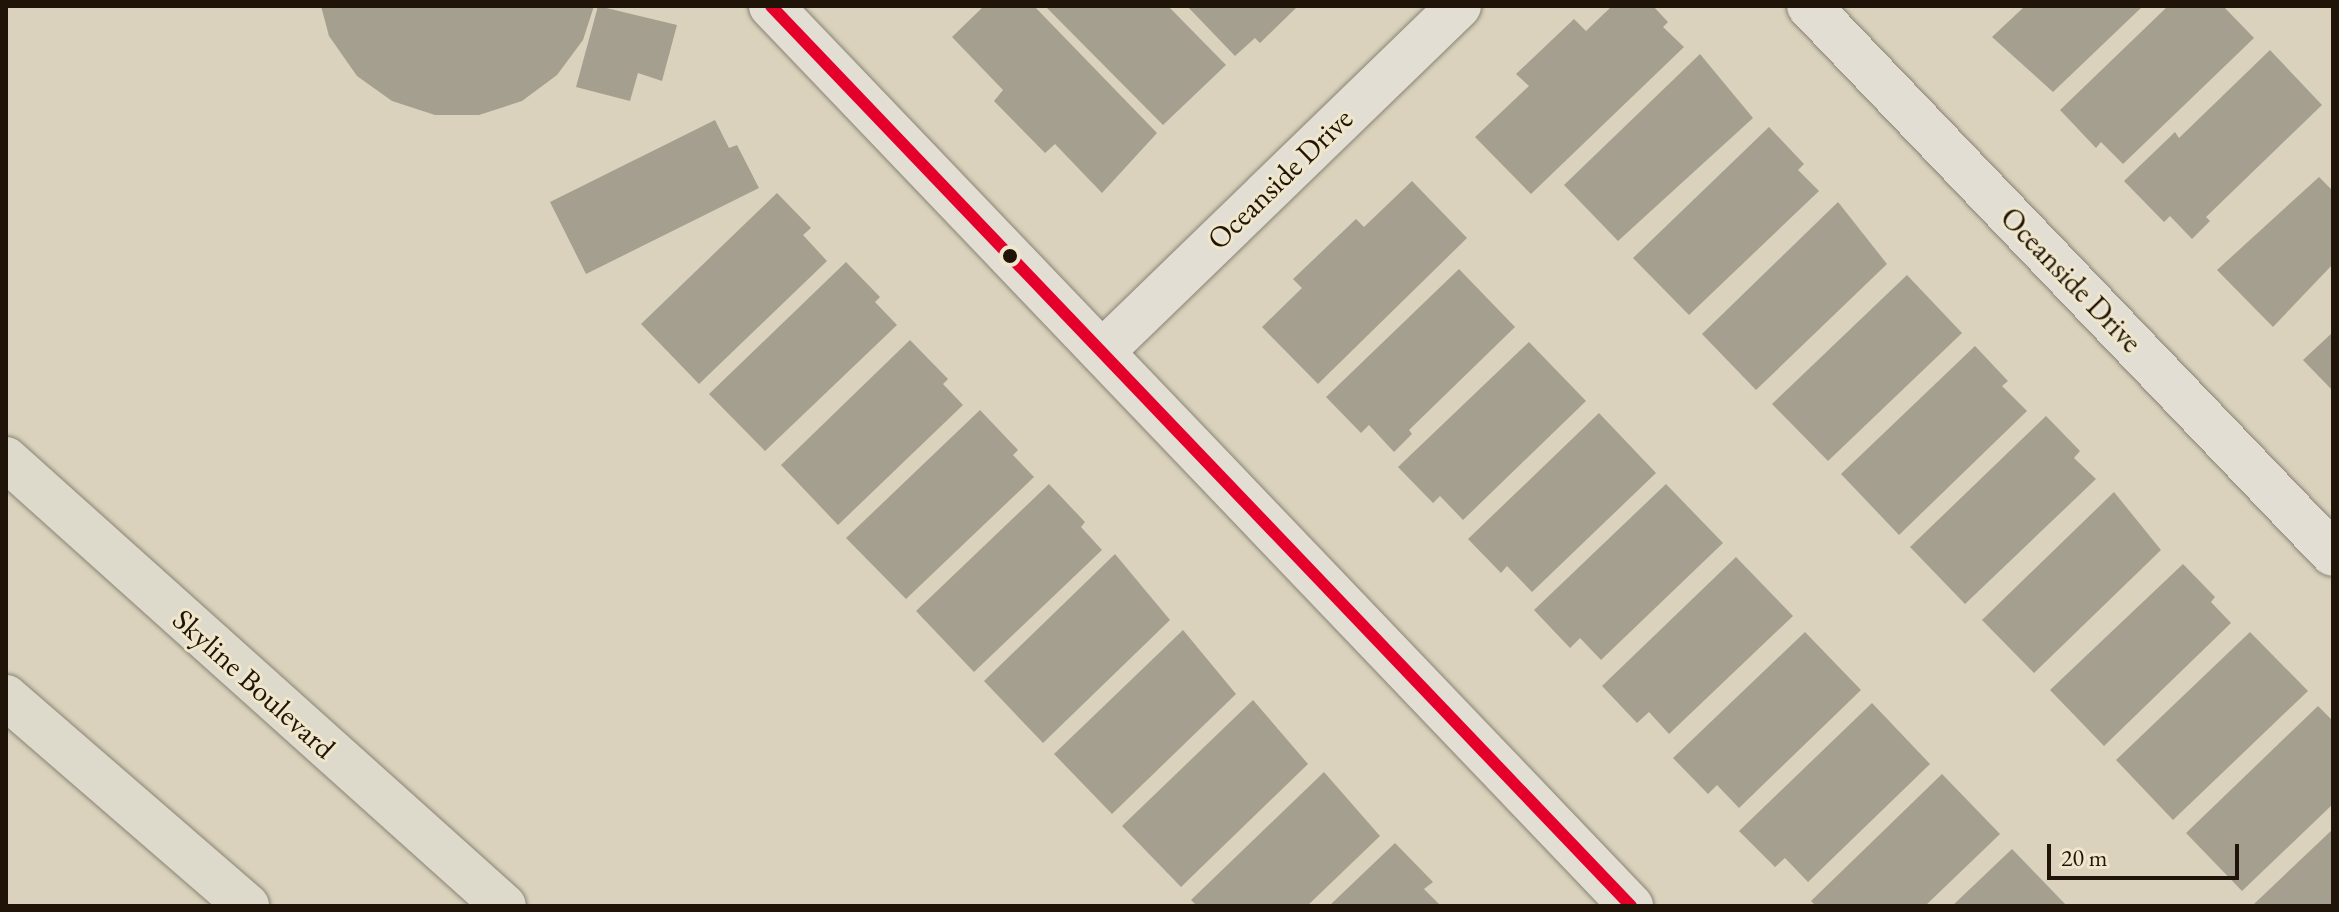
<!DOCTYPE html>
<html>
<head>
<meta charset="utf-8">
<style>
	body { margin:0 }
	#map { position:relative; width:2339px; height:912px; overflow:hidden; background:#dad2bc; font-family:"EB Garamond",serif }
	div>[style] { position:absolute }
	.building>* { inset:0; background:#a59f8f }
	.roads { filter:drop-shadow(0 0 2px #898375) drop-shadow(0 0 2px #898375) }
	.minor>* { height:44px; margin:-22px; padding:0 22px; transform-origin:22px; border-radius:22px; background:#e2ded3 }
	.major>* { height:44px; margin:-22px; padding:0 22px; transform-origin:22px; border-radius:22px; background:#ddd9cb }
	.bus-1>* { height:12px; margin:-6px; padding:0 6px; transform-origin:6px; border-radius:6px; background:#e4002b }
	.dots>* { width:22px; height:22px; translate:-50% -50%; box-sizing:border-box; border:4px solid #efe6cb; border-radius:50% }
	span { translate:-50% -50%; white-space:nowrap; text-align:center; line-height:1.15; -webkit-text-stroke:6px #efe6cb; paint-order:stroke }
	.street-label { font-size:30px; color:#1f1407 }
	.frame { position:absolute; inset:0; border:8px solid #1f1407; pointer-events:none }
	.scale { position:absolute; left:2047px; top:844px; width:192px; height:36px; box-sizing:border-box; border:4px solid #1f1407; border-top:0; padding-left:10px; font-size:24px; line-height:28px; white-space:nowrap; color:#1f1407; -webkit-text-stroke:6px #efe6cb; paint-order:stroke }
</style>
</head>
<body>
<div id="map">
	<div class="building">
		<div style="clip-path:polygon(321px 6px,594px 6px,583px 40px,557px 75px,522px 101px,479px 115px,435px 115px,392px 101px,357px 76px,329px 36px)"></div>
		<div style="clip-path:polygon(598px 6px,677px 25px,662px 81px,638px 73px,630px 101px,576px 87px)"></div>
		<div style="clip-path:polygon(984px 6px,1034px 6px,1157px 133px,1102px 193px,1055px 144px,1045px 153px,994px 101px,1003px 90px,952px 37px)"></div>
		<div style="clip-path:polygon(1045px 6px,1168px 6px,1226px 65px,1163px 125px)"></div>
		<div style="clip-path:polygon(1187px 6px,1298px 6px,1260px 43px,1255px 38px,1235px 56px)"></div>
		<div style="clip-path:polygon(1612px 6px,1653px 6px,1668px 22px,1663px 27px,1684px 47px,1531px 194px,1475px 137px,1529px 86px,1516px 74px,1574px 19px,1586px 31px)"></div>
		<div style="clip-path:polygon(2025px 6px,2143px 6px,2053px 92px,1992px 37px)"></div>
		<div style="clip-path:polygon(2168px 6px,2223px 6px,2254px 38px,2123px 164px,2101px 142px,2096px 148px,2060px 110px)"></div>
		<div style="clip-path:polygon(2270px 50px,2322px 105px,2206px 217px,2210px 221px,2192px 239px,2170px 216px,2164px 222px,2124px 181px,2175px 132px,2179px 138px)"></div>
		<div style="clip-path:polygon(1700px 54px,1753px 118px,1618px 241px,1564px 185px)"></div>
		<div style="clip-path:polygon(715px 120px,729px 148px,737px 145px,759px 188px,586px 274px,550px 202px)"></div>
		<div style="clip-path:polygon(1769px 127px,1804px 164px,1798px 170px,1819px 191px,1689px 315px,1633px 258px)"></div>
		<div style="clip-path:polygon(2319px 177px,2333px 191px,2333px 264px,2273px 327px,2217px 270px)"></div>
		<div style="clip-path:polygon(1412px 181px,1467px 238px,1318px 384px,1262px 327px,1302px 288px,1293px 279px,1356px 219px,1364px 227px)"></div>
		<div style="clip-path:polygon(777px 193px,811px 228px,803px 235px,827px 261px,699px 384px,641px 324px)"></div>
		<div style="clip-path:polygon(1838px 202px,1887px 264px,1756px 390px,1702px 334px)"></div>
		<div style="clip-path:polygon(846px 262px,880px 297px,875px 302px,897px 325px,765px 451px,709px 394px)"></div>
		<div style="clip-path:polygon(1459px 269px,1515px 327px,1409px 430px,1412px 434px,1394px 452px,1369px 425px,1361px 433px,1326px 397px)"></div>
		<div style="clip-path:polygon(1907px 275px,1962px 333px,1828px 461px,1772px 404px)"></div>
		<div style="clip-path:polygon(2333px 332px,2333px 391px,2303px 360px)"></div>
		<div style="clip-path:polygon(910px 340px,948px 379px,943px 384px,963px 405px,838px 525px,781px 465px)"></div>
		<div style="clip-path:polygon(1529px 342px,1586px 401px,1463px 520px,1440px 496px,1433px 503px,1398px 467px)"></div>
		<div style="clip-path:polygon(1975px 346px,2008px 381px,2002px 386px,2027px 411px,1899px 535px,1841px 474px)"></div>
		<div style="clip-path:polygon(980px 410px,1018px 450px,1013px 455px,1034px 477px,906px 599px,846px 538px)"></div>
		<div style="clip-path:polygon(1599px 413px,1656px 473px,1532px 592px,1507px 566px,1501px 573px,1468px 539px)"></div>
		<div style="clip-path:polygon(2046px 416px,2080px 451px,2074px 458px,2096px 479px,1965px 604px,1910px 547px)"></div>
		<div style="clip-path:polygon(1049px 484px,1085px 522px,1081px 527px,1102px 550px,974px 672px,916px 611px)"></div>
		<div style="clip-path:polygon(1666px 484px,1723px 543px,1601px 660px,1580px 638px,1570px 648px,1534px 610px)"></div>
		<div style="clip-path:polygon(2114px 492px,2161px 550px,2034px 673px,1982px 620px)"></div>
		<div style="clip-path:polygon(1115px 554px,1170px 620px,1043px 743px,984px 681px)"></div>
		<div style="clip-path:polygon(1736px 557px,1793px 616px,1669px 734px,1649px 712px,1637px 723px,1602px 686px)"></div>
		<div style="clip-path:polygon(2183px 564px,2215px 597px,2211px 602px,2231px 623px,2104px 746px,2050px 690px)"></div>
		<div style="clip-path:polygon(1183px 630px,1236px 694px,1112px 814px,1054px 754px)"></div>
		<div style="clip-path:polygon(1805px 632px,1861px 690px,1739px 808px,1717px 785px,1708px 794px,1673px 758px)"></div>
		<div style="clip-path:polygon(2250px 632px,2308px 691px,2173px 820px,2116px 760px)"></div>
		<div style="clip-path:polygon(1253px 700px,1308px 764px,1181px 887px,1122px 826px)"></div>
		<div style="clip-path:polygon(1872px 703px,1930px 764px,1808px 882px,1785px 858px,1775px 867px,1739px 831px)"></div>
		<div style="clip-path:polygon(2318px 706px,2333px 721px,2333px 804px,2242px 891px,2186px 833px)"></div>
		<div style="clip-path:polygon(1324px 772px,1380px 836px,1307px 906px,1197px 906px,1191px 900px)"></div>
		<div style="clip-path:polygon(1942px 774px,2000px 834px,1925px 906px,1816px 906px,1811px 901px)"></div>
		<div style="clip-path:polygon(2333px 829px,2333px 906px,2256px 906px,2254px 904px)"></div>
		<div style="clip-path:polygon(1395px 843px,1433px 882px,1424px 889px,1441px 906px,1329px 906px)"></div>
		<div style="clip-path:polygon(2012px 849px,2067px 906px,1952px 906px)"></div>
	</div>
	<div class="roads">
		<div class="minor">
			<div style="left:771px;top:6px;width:1245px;rotate:46.3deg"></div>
			<div style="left:1809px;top:6px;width:758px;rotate:46.28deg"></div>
			<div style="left:1102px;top:352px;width:497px;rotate:-44.1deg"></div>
		</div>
		<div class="major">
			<div style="left:6px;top:459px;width:669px;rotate:41.91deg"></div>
			<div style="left:6px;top:697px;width:319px;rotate:40.9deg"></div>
		</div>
	</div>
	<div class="bus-1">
		<div style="left:771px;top:6px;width:1245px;rotate:46.3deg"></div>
	</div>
	<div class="dots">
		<div style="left:1010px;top:256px;background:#1f1407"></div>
	</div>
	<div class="street-label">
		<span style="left:1280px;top:179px;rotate:-44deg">Oceanside Drive</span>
		<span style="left:2071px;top:280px;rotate:46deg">Oceanside Drive</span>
		<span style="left:254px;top:684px;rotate:42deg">Skyline Boulevard</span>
	</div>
	<div class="frame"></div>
	<div class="scale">20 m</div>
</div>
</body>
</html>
